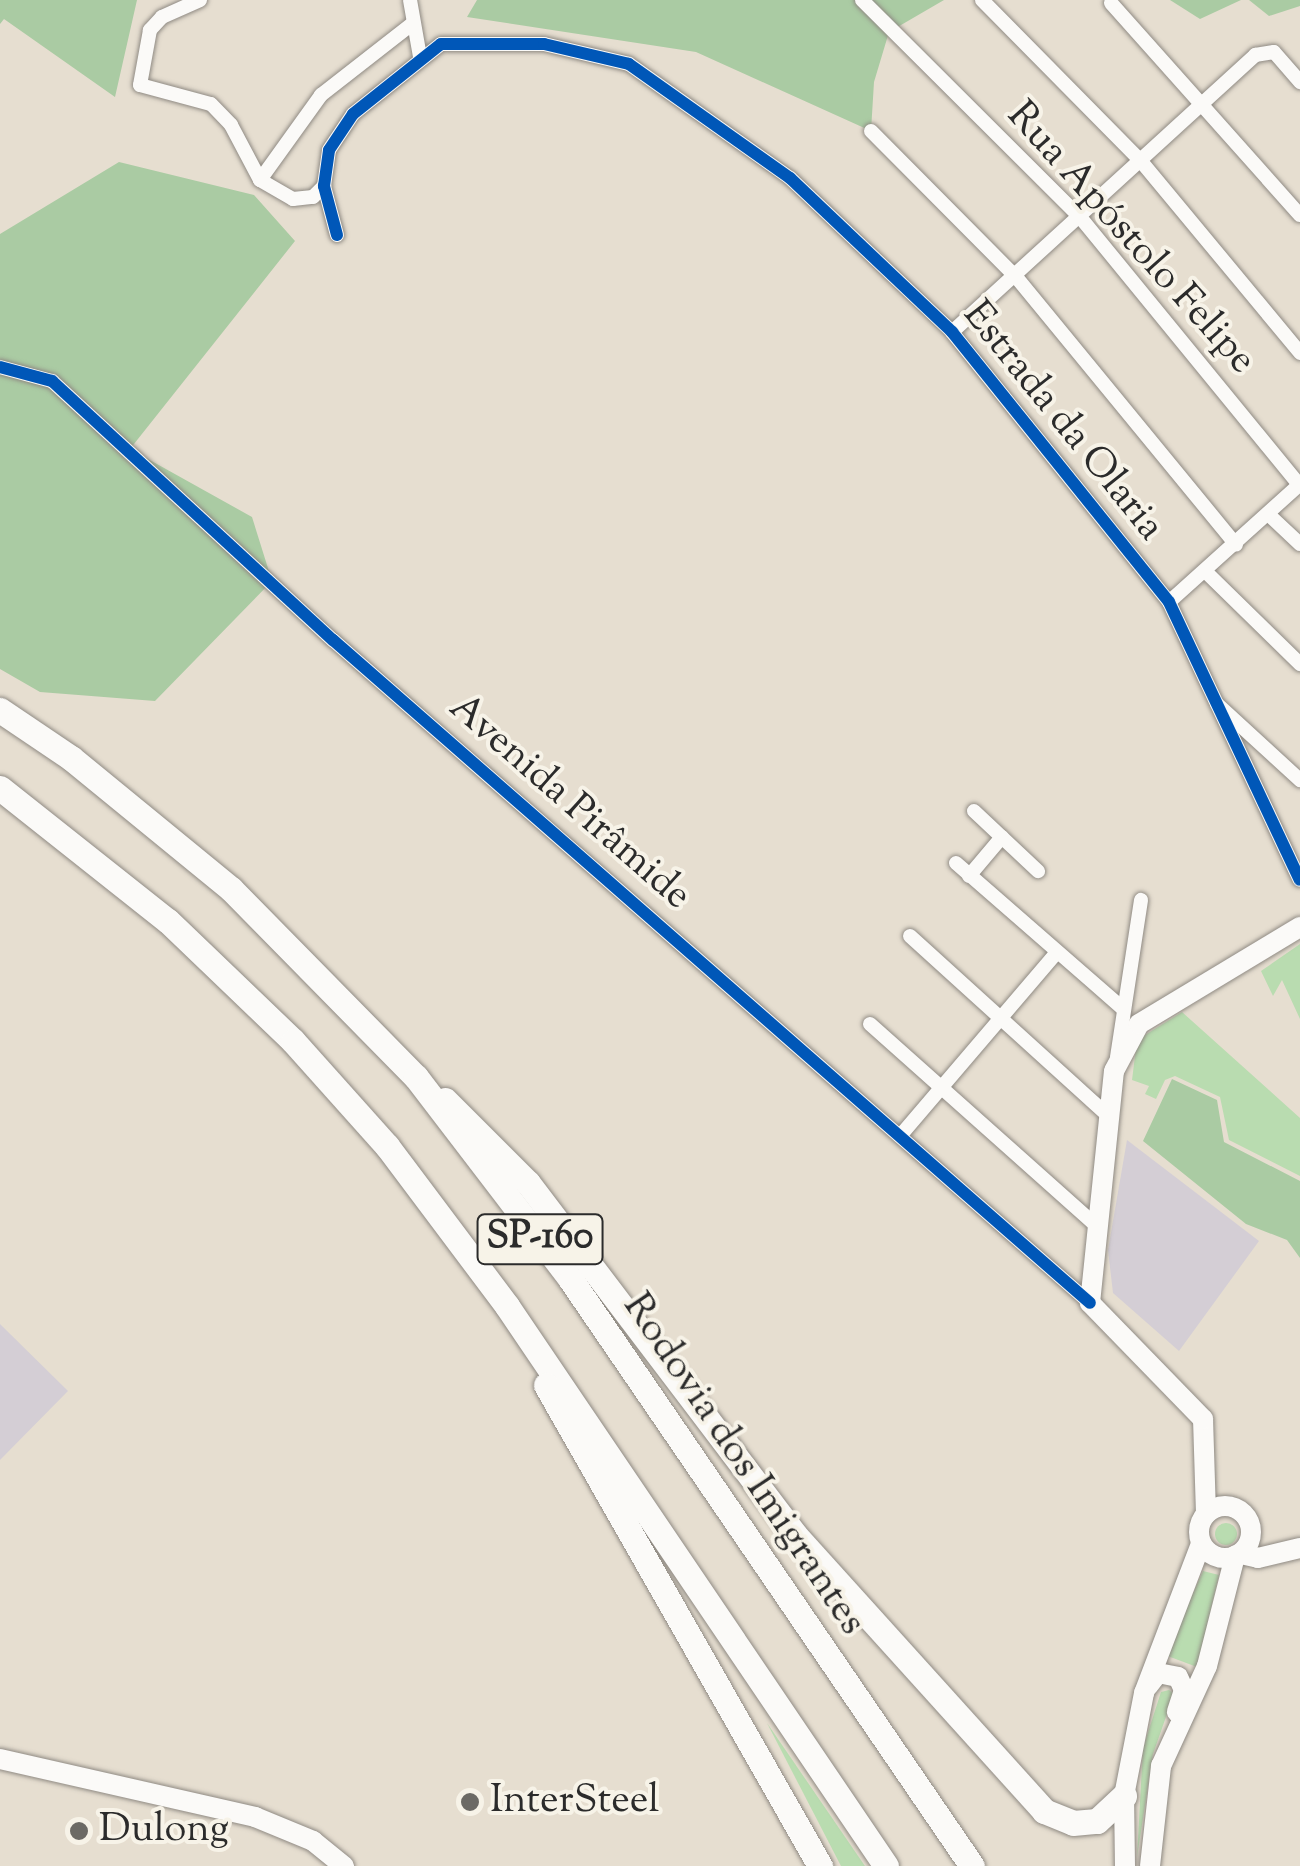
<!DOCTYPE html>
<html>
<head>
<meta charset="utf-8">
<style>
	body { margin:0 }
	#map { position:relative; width:1300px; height:1866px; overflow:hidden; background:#e6ded0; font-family:"Sorts Mill Goudy",serif }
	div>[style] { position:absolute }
	.industrial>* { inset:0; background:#d4ced5 }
	.green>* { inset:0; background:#b9dcb0 }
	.round { border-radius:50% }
	.forest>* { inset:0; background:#aacba3 }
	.roads { filter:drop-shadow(0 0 2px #8f8a83) drop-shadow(0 0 2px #8f8a83) }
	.street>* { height:14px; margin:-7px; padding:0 7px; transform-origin:7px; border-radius:7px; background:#fbfaf8 }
	.secondary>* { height:20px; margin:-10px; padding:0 10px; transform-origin:10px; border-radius:10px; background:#fbfaf8 }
	.secondary>.ring { margin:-10px; padding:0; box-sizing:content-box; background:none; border:20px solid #fbfaf8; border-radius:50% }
	.highway>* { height:25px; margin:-12.5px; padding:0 12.5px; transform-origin:12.5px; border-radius:12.5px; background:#fbfaf8 }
	.cycleway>* { height:12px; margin:-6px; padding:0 6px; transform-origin:6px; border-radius:6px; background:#0057b8 }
	.dots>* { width:28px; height:28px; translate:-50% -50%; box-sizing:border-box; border:5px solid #f7f3e8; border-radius:50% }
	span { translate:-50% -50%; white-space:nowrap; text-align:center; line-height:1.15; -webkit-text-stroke:8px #f7f3e8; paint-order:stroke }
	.shield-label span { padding:2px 8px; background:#f7f3e8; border:2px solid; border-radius:8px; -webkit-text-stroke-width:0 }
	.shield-label { font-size:38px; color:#2b2b2b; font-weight:700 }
	.street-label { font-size:40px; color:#2b2b2b }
	.poi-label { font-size:40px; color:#2b2b2b }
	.left { translate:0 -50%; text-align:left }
</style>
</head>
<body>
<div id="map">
	<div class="industrial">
		<div style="clip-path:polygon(1127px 1140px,1259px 1241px,1179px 1351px,1113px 1293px,1108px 1250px)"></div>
		<div style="clip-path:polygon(0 1324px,68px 1391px,0 1460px)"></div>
	</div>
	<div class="green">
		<div style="clip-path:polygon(1300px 944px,1300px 1019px,1282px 980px,1273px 996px,1261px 971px)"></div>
		<div style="clip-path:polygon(1182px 1012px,1300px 1118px,1300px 1176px,1229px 1140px,1220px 1097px,1175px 1076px,1165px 1080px,1156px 1099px,1145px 1094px,1149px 1086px,1132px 1080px,1137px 1040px)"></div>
		<div class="round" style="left:1215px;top:1523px;width:22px;height:22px"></div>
		<div style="clip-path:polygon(1203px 1571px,1219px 1575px,1197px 1667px,1165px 1655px)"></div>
		<div style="clip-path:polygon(1169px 1690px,1174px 1694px,1153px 1754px,1137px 1857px,1143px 1748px,1161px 1692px)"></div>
		<div style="clip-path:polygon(767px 1723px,865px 1866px,841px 1866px)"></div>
	</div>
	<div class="forest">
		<div style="clip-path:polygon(0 0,137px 0,115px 97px,4px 19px,0 24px)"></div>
		<div style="clip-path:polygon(477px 0,944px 0,889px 32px,874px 82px,871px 131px,696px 52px,467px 17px)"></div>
		<div style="clip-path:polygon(1170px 0,1241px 0,1200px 19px)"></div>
		<div style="clip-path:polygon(1249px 0,1300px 0,1300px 6px,1269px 16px)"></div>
		<div style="clip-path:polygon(119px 162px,254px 195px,295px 241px,130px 449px,252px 517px,272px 581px,155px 701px,40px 692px,0 669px,0 234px)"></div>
		<div style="clip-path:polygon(1172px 1079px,1217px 1100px,1224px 1142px,1300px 1181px,1300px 1258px,1287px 1240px,1246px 1224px,1143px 1141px)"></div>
	</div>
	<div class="roads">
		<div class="street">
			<div style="left:200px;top:0;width:42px;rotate:155.9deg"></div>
			<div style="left:162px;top:17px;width:18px;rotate:133deg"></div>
			<div style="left:150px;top:30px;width:56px;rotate:100.3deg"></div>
			<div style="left:140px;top:85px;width:73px;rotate:15deg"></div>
			<div style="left:211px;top:104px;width:29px;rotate:46deg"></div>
			<div style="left:231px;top:125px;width:62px;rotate:62.2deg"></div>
			<div style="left:260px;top:180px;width:38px;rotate:30deg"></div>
			<div style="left:293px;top:199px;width:20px;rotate:-6deg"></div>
			<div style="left:313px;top:197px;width:16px;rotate:-45deg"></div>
			<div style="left:410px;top:0;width:58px;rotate:80deg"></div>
			<div style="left:862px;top:0;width:308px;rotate:44.9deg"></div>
			<div style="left:1080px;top:217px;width:346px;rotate:50.7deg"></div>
			<div style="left:982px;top:0;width:225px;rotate:45.4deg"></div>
			<div style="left:1140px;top:160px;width:251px;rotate:50.3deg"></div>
			<div style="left:1111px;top:3px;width:284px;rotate:48.3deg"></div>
			<div style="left:871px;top:131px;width:207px;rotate:45.2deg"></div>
			<div style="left:1017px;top:278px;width:345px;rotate:50.6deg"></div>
			<div style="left:260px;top:180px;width:105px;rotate:-54.3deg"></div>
			<div style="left:321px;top:95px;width:115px;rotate:-38deg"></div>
			<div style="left:337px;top:235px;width:51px;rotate:-104.9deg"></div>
			<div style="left:324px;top:186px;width:36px;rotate:-82deg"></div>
			<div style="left:329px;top:150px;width:43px;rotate:-56.3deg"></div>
			<div style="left:353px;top:114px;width:112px;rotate:-38.5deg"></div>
			<div style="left:441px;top:44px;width:103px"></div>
			<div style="left:544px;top:44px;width:87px;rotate:13.2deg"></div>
			<div style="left:629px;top:64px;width:197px;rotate:35.3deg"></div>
			<div style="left:790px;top:178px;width:224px;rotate:43.5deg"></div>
			<div style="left:952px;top:332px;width:346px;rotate:51.2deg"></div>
			<div style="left:1169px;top:602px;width:307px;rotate:64.8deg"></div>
			<div style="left:952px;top:332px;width:411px;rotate:-42.4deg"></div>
			<div style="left:1255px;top:55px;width:19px;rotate:-9deg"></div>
			<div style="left:1274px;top:52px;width:40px;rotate:49deg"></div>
			<div style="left:0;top:367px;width:54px;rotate:15.1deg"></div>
			<div style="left:52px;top:381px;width:382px;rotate:42.7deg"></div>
			<div style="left:333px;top:640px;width:1006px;rotate:41.21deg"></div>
			<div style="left:1268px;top:514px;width:44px;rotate:43.2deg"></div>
			<div style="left:1206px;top:572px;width:132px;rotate:44.4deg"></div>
			<div style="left:1169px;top:602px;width:176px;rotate:-42deg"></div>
			<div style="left:1217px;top:704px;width:113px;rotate:42.5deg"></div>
			<div style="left:974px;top:811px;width:88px;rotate:43.2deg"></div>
			<div style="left:956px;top:863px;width:220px;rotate:41.1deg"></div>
			<div style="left:969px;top:876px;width:51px;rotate:-49.8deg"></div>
			<div style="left:910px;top:936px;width:271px;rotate:42.2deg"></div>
			<div style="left:870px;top:1024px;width:307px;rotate:41.7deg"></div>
			<div style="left:1117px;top:1057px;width:159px;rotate:-81.3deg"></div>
			<div style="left:900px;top:1136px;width:242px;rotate:-49.5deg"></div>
		</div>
		<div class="secondary">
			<div class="ring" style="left:1199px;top:1506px;width:32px;height:32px"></div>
			<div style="left:1206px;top:1514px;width:95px;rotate:-91.8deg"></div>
			<div style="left:1203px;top:1419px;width:162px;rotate:-134.2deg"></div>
			<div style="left:1090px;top:1303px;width:233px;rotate:-84.1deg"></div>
			<div style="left:1114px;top:1071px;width:53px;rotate:-62deg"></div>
			<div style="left:1139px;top:1024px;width:188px;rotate:-31.1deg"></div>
			<div style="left:1241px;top:1554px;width:17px;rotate:13deg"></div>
			<div style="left:1258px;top:1558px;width:43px;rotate:-13.4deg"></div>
			<div style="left:1148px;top:1686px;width:16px;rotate:-52deg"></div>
			<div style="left:1158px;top:1673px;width:20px;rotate:11deg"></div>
			<div style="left:1178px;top:1677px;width:14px;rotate:65deg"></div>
			<div style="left:1184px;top:1690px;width:23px;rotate:108deg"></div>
			<div style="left:0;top:1759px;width:262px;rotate:12.8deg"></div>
			<div style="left:255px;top:1817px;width:63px;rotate:22.5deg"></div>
			<div style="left:313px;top:1841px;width:40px;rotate:39deg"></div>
			<div style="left:1125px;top:1866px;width:70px;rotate:-90.8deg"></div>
			<div style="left:1124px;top:1796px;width:105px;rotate:-79deg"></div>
			<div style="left:1144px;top:1693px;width:160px;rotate:-69.1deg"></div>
			<div style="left:1150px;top:1866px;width:101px;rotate:-83.7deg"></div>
			<div style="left:1161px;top:1766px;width:110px;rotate:-65.3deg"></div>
			<div style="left:1207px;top:1666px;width:114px;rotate:-75.7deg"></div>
		</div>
		<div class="highway">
			<div style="left:0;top:710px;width:86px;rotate:34.1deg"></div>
			<div style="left:71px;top:758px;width:207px;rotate:39.3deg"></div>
			<div style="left:231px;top:889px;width:264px;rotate:45.5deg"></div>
			<div style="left:416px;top:1077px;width:255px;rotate:52.6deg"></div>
			<div style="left:571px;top:1280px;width:710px;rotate:55.62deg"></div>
			<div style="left:0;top:788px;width:214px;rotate:38.4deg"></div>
			<div style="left:168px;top:921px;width:173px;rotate:43.8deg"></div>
			<div style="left:293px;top:1041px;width:141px;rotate:48.2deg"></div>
			<div style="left:387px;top:1146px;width:200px;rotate:53.1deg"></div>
			<div style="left:507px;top:1306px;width:676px;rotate:55.91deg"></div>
			<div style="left:445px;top:1100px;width:117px;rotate:45deg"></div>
			<div style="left:528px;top:1183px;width:442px;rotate:52.8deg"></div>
			<div style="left:795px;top:1535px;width:372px;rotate:47.9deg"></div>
			<div style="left:1044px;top:1811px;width:31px;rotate:22deg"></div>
			<div style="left:1073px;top:1823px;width:24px;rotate:-5deg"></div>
			<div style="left:1097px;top:1821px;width:37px;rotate:-43deg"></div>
			<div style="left:546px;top:1385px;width:554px;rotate:60.33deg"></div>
		</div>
	</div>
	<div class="cycleway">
		<div style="left:337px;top:235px;width:51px;rotate:-104.9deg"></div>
		<div style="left:324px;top:186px;width:36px;rotate:-82deg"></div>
		<div style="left:329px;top:150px;width:43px;rotate:-56.3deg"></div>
		<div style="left:353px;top:114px;width:112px;rotate:-38.5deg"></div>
		<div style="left:441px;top:44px;width:103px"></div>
		<div style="left:544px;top:44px;width:87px;rotate:13.2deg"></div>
		<div style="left:629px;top:64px;width:197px;rotate:35.3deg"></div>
		<div style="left:790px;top:178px;width:224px;rotate:43.5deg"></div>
		<div style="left:952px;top:332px;width:346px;rotate:51.2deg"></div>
		<div style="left:1169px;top:602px;width:307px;rotate:64.8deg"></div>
		<div style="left:0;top:367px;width:54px;rotate:15.1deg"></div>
		<div style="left:52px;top:381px;width:382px;rotate:42.7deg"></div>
		<div style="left:333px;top:640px;width:1006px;rotate:41.21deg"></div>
	</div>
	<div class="dots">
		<div style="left:470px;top:1802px;background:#6c6a65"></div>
		<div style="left:79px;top:1831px;background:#6c6a65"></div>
	</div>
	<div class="shield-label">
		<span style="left:540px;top:1239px">SP-160</span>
	</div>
	<div class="street-label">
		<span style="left:1130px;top:239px;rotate:48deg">Rua Apóstolo Felipe</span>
		<span style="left:1062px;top:422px;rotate:51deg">Estrada da Olaria</span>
		<span style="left:569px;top:803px;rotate:41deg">Avenida Pirâmide</span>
		<span style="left:743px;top:1465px;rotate:56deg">Rodovia dos Imigrantes</span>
	</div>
	<div class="poi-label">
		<span class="left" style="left:490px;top:1802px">InterSteel</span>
		<span class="left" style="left:99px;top:1831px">Dulong</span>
	</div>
</div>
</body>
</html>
